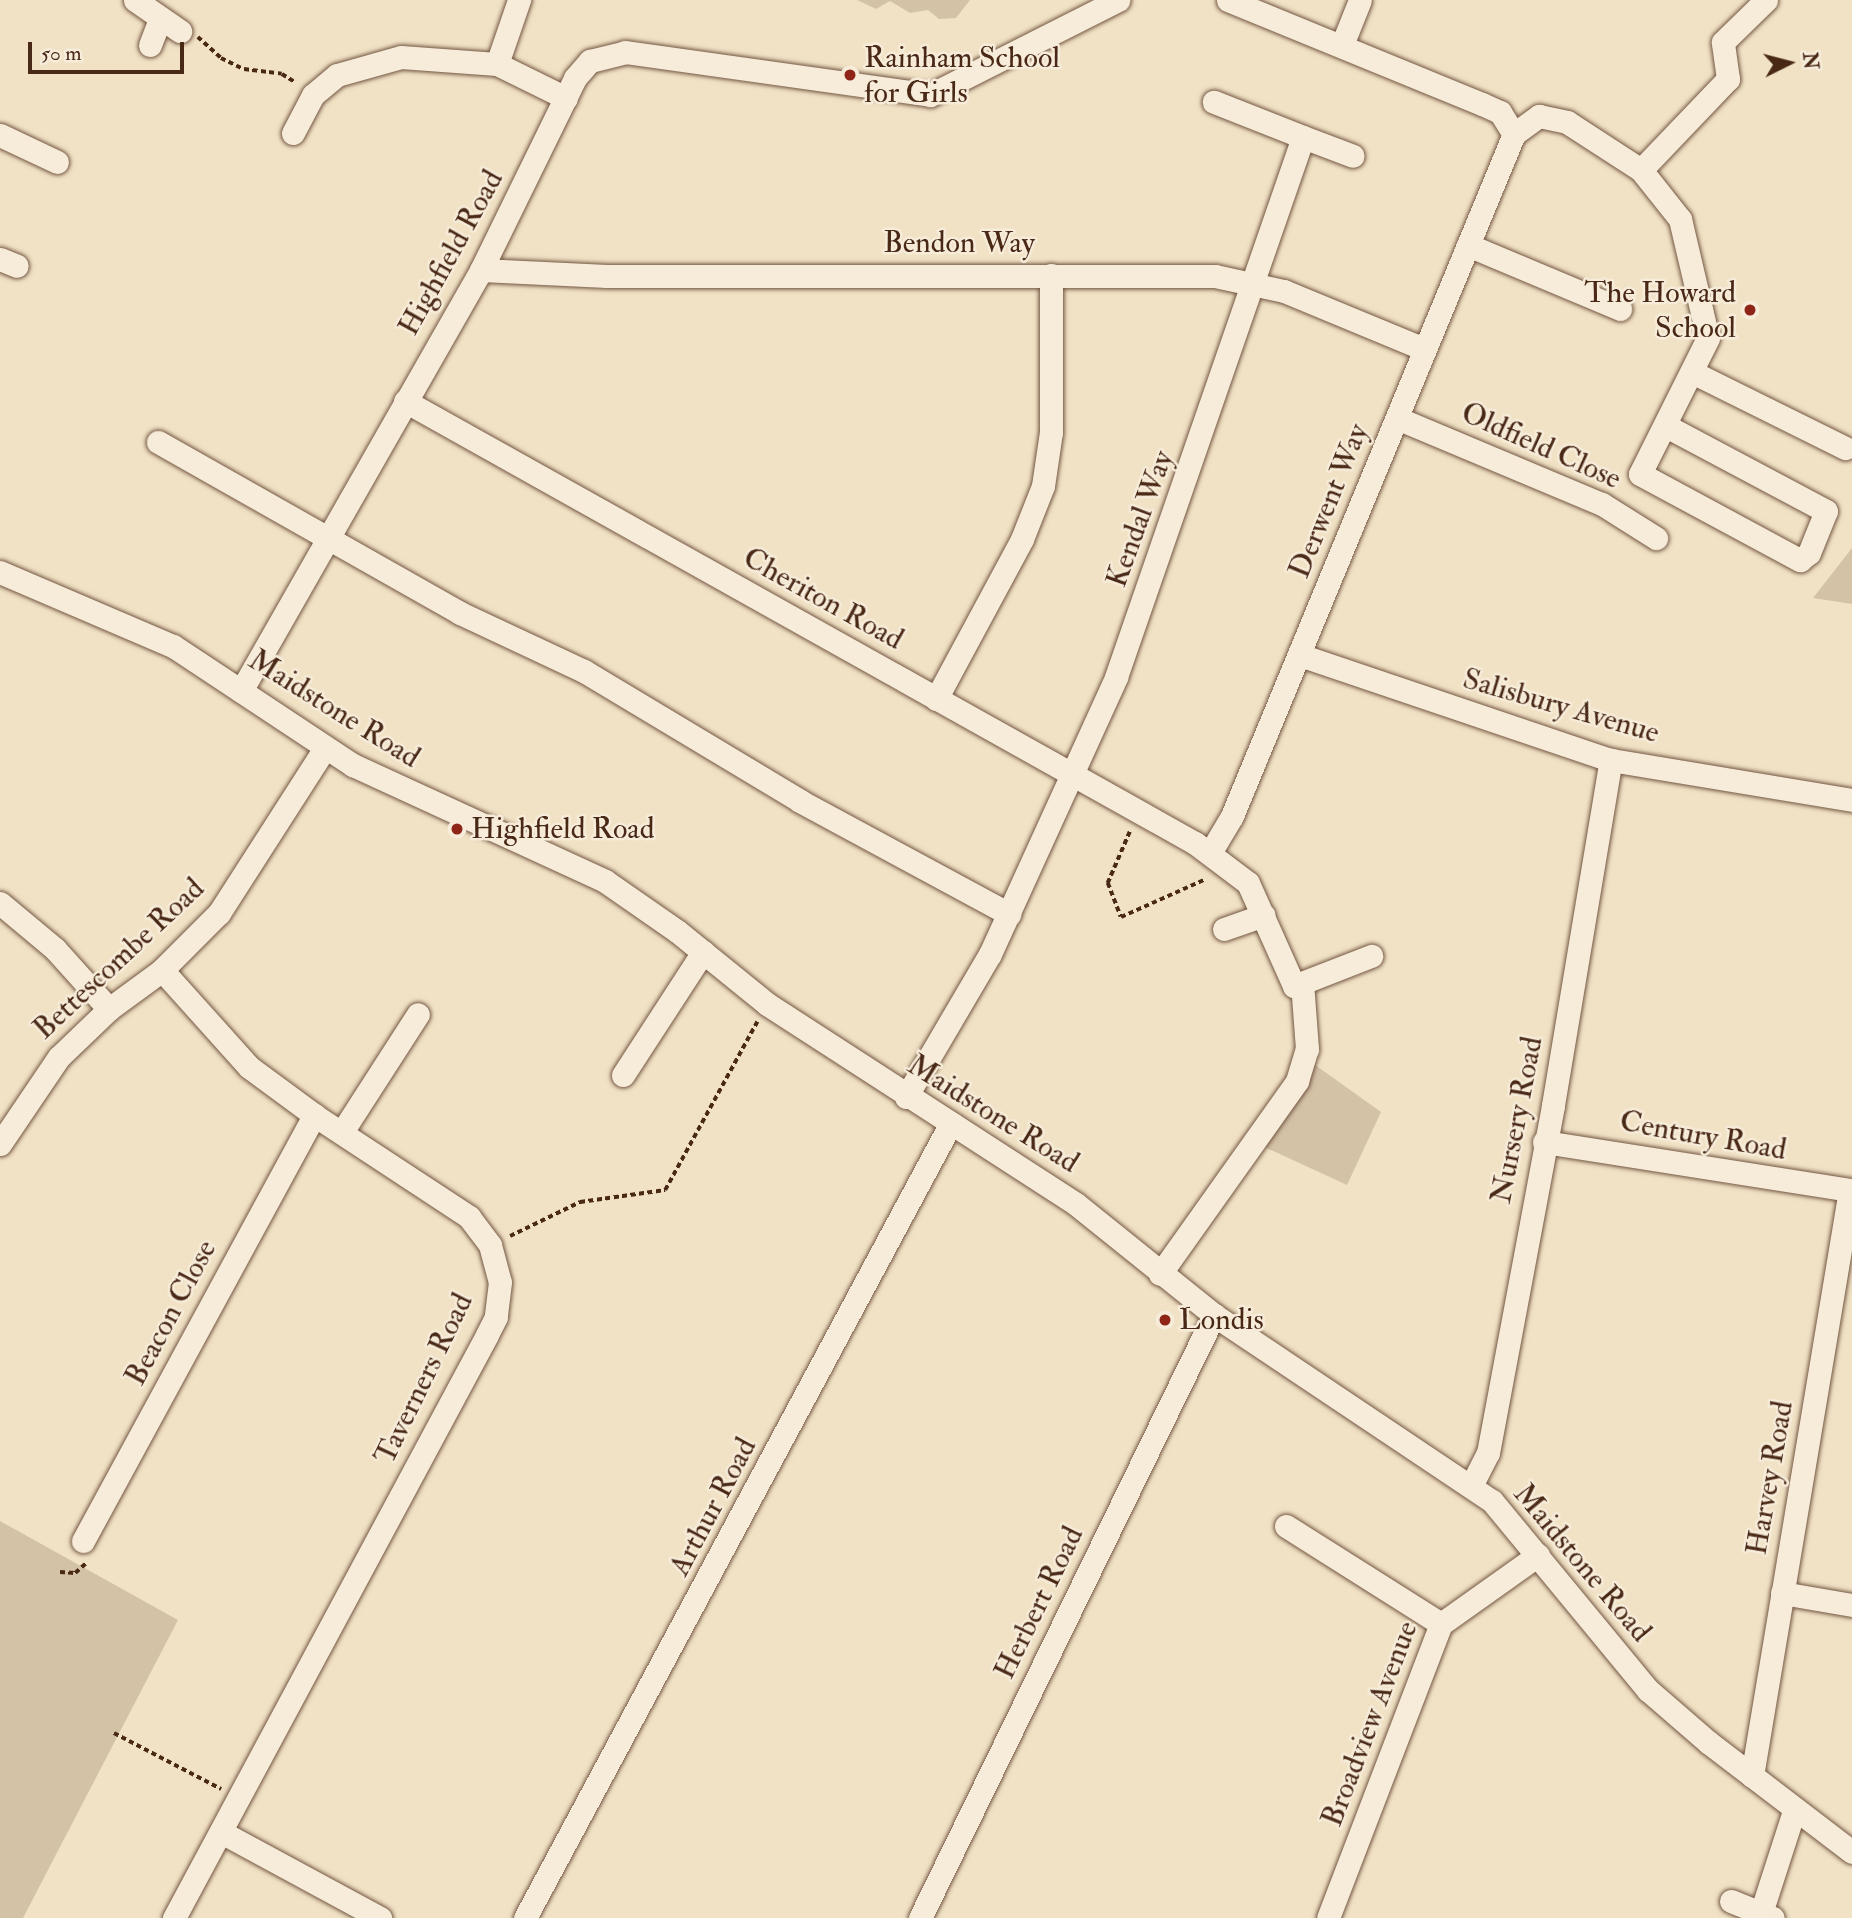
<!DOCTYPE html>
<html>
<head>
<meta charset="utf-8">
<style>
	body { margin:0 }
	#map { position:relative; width:1852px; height:1918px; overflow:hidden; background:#f1e2c5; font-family:"IM FELL Double Pica",serif }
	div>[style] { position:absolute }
	.green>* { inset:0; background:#d4c2a7 }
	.path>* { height:3.5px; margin-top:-1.75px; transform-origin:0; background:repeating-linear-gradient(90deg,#492816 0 5px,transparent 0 8.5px) }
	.roads { filter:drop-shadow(0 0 2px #735642) drop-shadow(0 0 2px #735642) }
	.minor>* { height:23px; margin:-11.5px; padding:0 11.5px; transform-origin:11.5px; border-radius:11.5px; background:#f6ecd9 }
	.dots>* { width:19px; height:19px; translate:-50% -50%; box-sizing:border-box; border:4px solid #f6ecd9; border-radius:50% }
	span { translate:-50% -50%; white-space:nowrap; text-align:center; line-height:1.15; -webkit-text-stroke:5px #f6ecd9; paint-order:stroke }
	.poi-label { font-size:30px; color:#492816 }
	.left { translate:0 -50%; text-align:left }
	.right { translate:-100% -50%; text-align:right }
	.street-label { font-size:30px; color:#492816 }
	.north { position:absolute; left:1754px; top:28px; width:70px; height:70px; -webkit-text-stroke:5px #f6ecd9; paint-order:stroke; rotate:84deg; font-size:19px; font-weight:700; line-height:28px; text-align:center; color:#492816 }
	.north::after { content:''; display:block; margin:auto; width:24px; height:32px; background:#492816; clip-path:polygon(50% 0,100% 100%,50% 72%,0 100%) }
	.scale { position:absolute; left:28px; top:42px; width:156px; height:32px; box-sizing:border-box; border:4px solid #492816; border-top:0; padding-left:9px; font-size:21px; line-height:24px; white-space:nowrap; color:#492816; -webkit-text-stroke:5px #f6ecd9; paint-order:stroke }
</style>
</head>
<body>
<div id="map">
	<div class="green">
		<div style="clip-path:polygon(857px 0,970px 0,956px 18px,939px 19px,928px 10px,910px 13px,890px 1px,876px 9px)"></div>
		<div style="clip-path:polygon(1852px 548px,1852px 604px,1813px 598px)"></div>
		<div style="clip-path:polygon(1311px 1062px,1381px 1112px,1347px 1185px,1258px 1144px)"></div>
		<div style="clip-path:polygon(0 1521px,178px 1620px,23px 1918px,0 1918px)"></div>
	</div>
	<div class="path">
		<div style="left:198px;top:37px;width:31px;rotate:42deg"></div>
		<div style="left:221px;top:58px;width:25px;rotate:26deg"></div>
		<div style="left:244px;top:69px;width:38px;rotate:7deg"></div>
		<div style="left:282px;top:74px;width:15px;rotate:32deg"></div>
		<div style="left:1130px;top:832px;width:56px;rotate:113.3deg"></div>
		<div style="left:1108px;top:883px;width:36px;rotate:69deg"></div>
		<div style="left:1121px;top:917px;width:93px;rotate:-24.1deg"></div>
		<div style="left:510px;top:1236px;width:78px;rotate:-25.9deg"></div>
		<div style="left:580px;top:1202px;width:86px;rotate:-8deg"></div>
		<div style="left:665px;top:1190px;width:192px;rotate:-61.3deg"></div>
		<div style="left:60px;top:1572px;width:15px;rotate:4deg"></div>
		<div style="left:75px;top:1573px;width:15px;rotate:-42deg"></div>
		<div style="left:114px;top:1733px;width:121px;rotate:27.6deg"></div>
	</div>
	<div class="roads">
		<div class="minor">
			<div style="left:135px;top:0;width:55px;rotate:34.6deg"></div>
			<div style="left:1228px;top:0;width:274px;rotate:22.3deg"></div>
			<div style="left:1482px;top:104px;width:20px;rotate:24deg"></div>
			<div style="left:1500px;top:112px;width:26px;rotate:58deg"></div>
			<div style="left:150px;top:45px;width:28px;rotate:-69deg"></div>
			<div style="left:1342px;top:45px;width:48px;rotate:-68.2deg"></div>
			<div style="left:497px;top:64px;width:68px;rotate:-71deg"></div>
			<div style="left:293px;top:133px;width:43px;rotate:-62.2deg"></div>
			<div style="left:313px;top:95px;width:31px;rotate:-40deg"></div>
			<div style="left:337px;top:75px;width:66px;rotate:-15.7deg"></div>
			<div style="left:401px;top:57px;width:96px;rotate:4.2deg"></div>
			<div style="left:497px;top:64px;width:77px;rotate:26.2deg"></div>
			<div style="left:0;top:135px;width:63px;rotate:25.3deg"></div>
			<div style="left:1303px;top:137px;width:53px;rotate:20.8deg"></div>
			<div style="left:1641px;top:170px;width:63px;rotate:51.5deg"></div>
			<div style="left:1680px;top:219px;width:122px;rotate:76.8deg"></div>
			<div style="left:1708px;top:338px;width:152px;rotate:116.6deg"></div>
			<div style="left:1640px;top:474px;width:182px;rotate:28.3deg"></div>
			<div style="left:1800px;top:560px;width:11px;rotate:-38deg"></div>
			<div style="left:1809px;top:553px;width:45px;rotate:-68deg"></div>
			<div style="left:1826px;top:511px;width:181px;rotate:-152deg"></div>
			<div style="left:1468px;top:245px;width:165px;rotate:22.8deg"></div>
			<div style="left:0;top:259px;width:18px;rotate:22deg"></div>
			<div style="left:481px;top:270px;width:126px;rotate:2.7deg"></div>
			<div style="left:607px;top:276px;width:608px"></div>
			<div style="left:1215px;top:276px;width:71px;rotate:12.3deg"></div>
			<div style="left:1284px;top:291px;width:152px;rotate:22.5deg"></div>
			<div style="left:1694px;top:373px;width:169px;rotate:26.4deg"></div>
			<div style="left:405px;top:401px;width:905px;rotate:29.23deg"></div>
			<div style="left:1195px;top:843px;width:66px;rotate:37deg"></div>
			<div style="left:1248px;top:883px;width:113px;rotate:65.9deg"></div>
			<div style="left:1294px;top:986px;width:83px;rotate:-21.3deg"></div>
			<div style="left:1397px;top:418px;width:222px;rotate:22.8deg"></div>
			<div style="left:1602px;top:504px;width:64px;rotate:32.2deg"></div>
			<div style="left:158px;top:442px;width:347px;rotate:29.5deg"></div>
			<div style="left:460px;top:613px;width:137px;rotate:25.1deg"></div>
			<div style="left:584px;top:671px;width:252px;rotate:31deg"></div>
			<div style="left:800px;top:801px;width:238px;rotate:28.4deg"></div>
			<div style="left:0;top:572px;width:188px;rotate:23.2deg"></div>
			<div style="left:173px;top:646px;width:216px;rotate:33.5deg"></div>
			<div style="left:353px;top:765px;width:277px;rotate:24.7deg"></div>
			<div style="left:605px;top:881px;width:88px;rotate:34.8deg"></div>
			<div style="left:677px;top:931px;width:116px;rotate:39deg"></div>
			<div style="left:767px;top:1004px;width:368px;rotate:32.9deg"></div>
			<div style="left:1076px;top:1204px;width:177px;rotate:38.8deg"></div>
			<div style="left:1214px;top:1315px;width:334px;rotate:33.8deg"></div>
			<div style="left:1492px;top:1501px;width:245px;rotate:50.5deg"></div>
			<div style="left:1648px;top:1690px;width:79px;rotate:40.9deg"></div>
			<div style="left:1708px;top:1742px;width:181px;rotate:37.4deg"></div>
			<div style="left:1300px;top:655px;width:328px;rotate:18.7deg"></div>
			<div style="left:1611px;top:760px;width:244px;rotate:9.4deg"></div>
			<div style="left:241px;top:691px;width:485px;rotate:-60.3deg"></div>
			<div style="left:481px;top:270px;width:214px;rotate:-63.9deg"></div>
			<div style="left:575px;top:78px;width:23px;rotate:-49deg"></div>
			<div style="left:590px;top:61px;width:36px;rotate:-14deg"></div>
			<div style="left:625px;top:52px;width:308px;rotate:8deg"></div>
			<div style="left:930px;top:95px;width:211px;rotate:-26.8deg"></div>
			<div style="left:936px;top:699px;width:182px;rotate:-61.7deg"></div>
			<div style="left:1022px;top:539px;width:57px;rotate:-68.4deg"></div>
			<div style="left:1043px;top:486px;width:55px;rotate:-81.6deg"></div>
			<div style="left:1051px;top:432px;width:157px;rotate:-90deg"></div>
			<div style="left:1210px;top:853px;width:43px;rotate:-59.3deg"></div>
			<div style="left:1232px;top:816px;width:738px;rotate:-67.54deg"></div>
			<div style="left:1514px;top:134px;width:31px;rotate:-36deg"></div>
			<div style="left:1539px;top:116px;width:29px;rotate:12deg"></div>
			<div style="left:1567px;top:122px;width:88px;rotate:33deg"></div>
			<div style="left:1641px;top:170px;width:126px;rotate:-46.3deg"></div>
			<div style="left:1728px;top:79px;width:37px;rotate:-98deg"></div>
			<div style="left:1723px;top:42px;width:60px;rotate:-44.3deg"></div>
			<div style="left:0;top:903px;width:72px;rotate:39.9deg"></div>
			<div style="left:55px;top:949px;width:81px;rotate:48deg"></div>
			<div style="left:1224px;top:929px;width:42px;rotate:-19.3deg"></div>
			<div style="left:162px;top:970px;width:130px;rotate:48.1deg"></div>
			<div style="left:249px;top:1067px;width:81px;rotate:36.4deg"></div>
			<div style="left:314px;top:1115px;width:186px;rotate:33.3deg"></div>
			<div style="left:469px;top:1217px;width:35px;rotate:53deg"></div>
			<div style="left:490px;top:1245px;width:38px;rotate:75deg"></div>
			<div style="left:500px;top:1282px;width:35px;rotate:97deg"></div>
			<div style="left:496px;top:1317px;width:20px;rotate:117deg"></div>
			<div style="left:487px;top:1335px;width:662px;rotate:118.23deg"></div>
			<div style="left:623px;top:1075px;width:147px;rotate:-57deg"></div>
			<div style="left:906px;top:1097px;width:166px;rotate:-59.6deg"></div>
			<div style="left:990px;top:954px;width:304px;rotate:-65.5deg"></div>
			<div style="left:1116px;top:677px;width:571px;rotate:-70.9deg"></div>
			<div style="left:1303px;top:137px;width:96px;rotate:-158.5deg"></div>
			<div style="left:342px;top:1132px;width:140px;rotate:-57.2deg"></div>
			<div style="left:1544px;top:1142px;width:312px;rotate:8.9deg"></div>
			<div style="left:0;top:1144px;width:105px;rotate:-55.9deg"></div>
			<div style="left:59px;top:1057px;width:69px;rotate:-43.8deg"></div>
			<div style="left:109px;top:1009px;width:66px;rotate:-36.3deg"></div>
			<div style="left:162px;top:970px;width:81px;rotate:-45deg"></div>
			<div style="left:219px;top:913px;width:196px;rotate:-57.3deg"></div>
			<div style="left:1160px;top:1274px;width:237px;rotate:-54.6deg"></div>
			<div style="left:1297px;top:1081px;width:34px;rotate:-73deg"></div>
			<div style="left:1307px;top:1049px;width:66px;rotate:-94.3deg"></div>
			<div style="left:1471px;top:1486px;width:37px;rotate:-63deg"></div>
			<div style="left:1488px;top:1453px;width:354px;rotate:-79.4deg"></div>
			<div style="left:1553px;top:1105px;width:350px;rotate:-80.5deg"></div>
			<div style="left:1286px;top:1526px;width:183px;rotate:32.3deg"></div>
			<div style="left:83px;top:1541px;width:485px;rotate:-61.5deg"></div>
			<div style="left:1782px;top:1593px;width:71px;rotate:9.7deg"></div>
			<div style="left:1752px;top:1776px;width:594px;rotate:-80.51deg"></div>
			<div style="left:221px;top:1832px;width:181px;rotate:28.4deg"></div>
			<div style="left:1731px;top:1901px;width:45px;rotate:22deg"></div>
			<div style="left:1761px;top:1913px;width:107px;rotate:-72.1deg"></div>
			<div style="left:525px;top:1918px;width:902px;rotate:-61.82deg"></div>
			<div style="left:920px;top:1918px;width:671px;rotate:-64.01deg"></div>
			<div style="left:1328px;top:1918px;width:315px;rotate:-69deg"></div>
			<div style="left:1441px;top:1624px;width:119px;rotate:-35.4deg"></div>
		</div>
	</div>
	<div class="dots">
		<div style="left:850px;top:75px;background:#8f2418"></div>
		<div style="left:1750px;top:310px;background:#8f2418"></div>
		<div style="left:457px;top:829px;background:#8f2418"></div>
		<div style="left:1165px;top:1320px;background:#8f2418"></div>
	</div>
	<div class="poi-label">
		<span class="left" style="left:864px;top:75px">Rainham School<br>for Girls</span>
		<span class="right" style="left:1736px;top:310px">The Howard<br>School</span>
		<span class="left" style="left:471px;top:829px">Highfield Road</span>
		<span class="left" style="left:1179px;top:1320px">Londis</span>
	</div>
	<div class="street-label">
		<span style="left:959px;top:243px">Bendon Way</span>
		<span style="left:451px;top:253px;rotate:-61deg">Highfield Road</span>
		<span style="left:1541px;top:446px;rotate:24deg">Oldfield Close</span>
		<span style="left:1329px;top:501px;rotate:-68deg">Derwent Way</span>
		<span style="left:1140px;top:519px;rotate:-70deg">Kendal Way</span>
		<span style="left:823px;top:599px;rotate:29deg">Cheriton Road</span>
		<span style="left:1561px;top:706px;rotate:16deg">Salisbury Avenue</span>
		<span style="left:334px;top:709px;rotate:32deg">Maidstone Road</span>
		<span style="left:119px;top:959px;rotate:-43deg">Bettescombe Road</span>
		<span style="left:993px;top:1114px;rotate:32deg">Maidstone Road</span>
		<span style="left:1517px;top:1120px;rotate:-79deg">Nursery Road</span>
		<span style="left:1703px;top:1136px;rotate:10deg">Century Road</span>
		<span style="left:171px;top:1313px;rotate:-62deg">Beacon Close</span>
		<span style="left:424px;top:1379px;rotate:-64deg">Taverners Road</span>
		<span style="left:1770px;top:1478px;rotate:-80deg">Harvey Road</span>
		<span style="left:713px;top:1507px;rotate:-62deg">Arthur Road</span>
		<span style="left:1582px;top:1563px;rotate:50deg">Maidstone Road</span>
		<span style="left:1039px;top:1603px;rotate:-64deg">Herbert Road</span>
		<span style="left:1370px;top:1724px;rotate:-69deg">Broadview Avenue</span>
	</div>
	<div class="north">N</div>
	<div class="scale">50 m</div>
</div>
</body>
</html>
